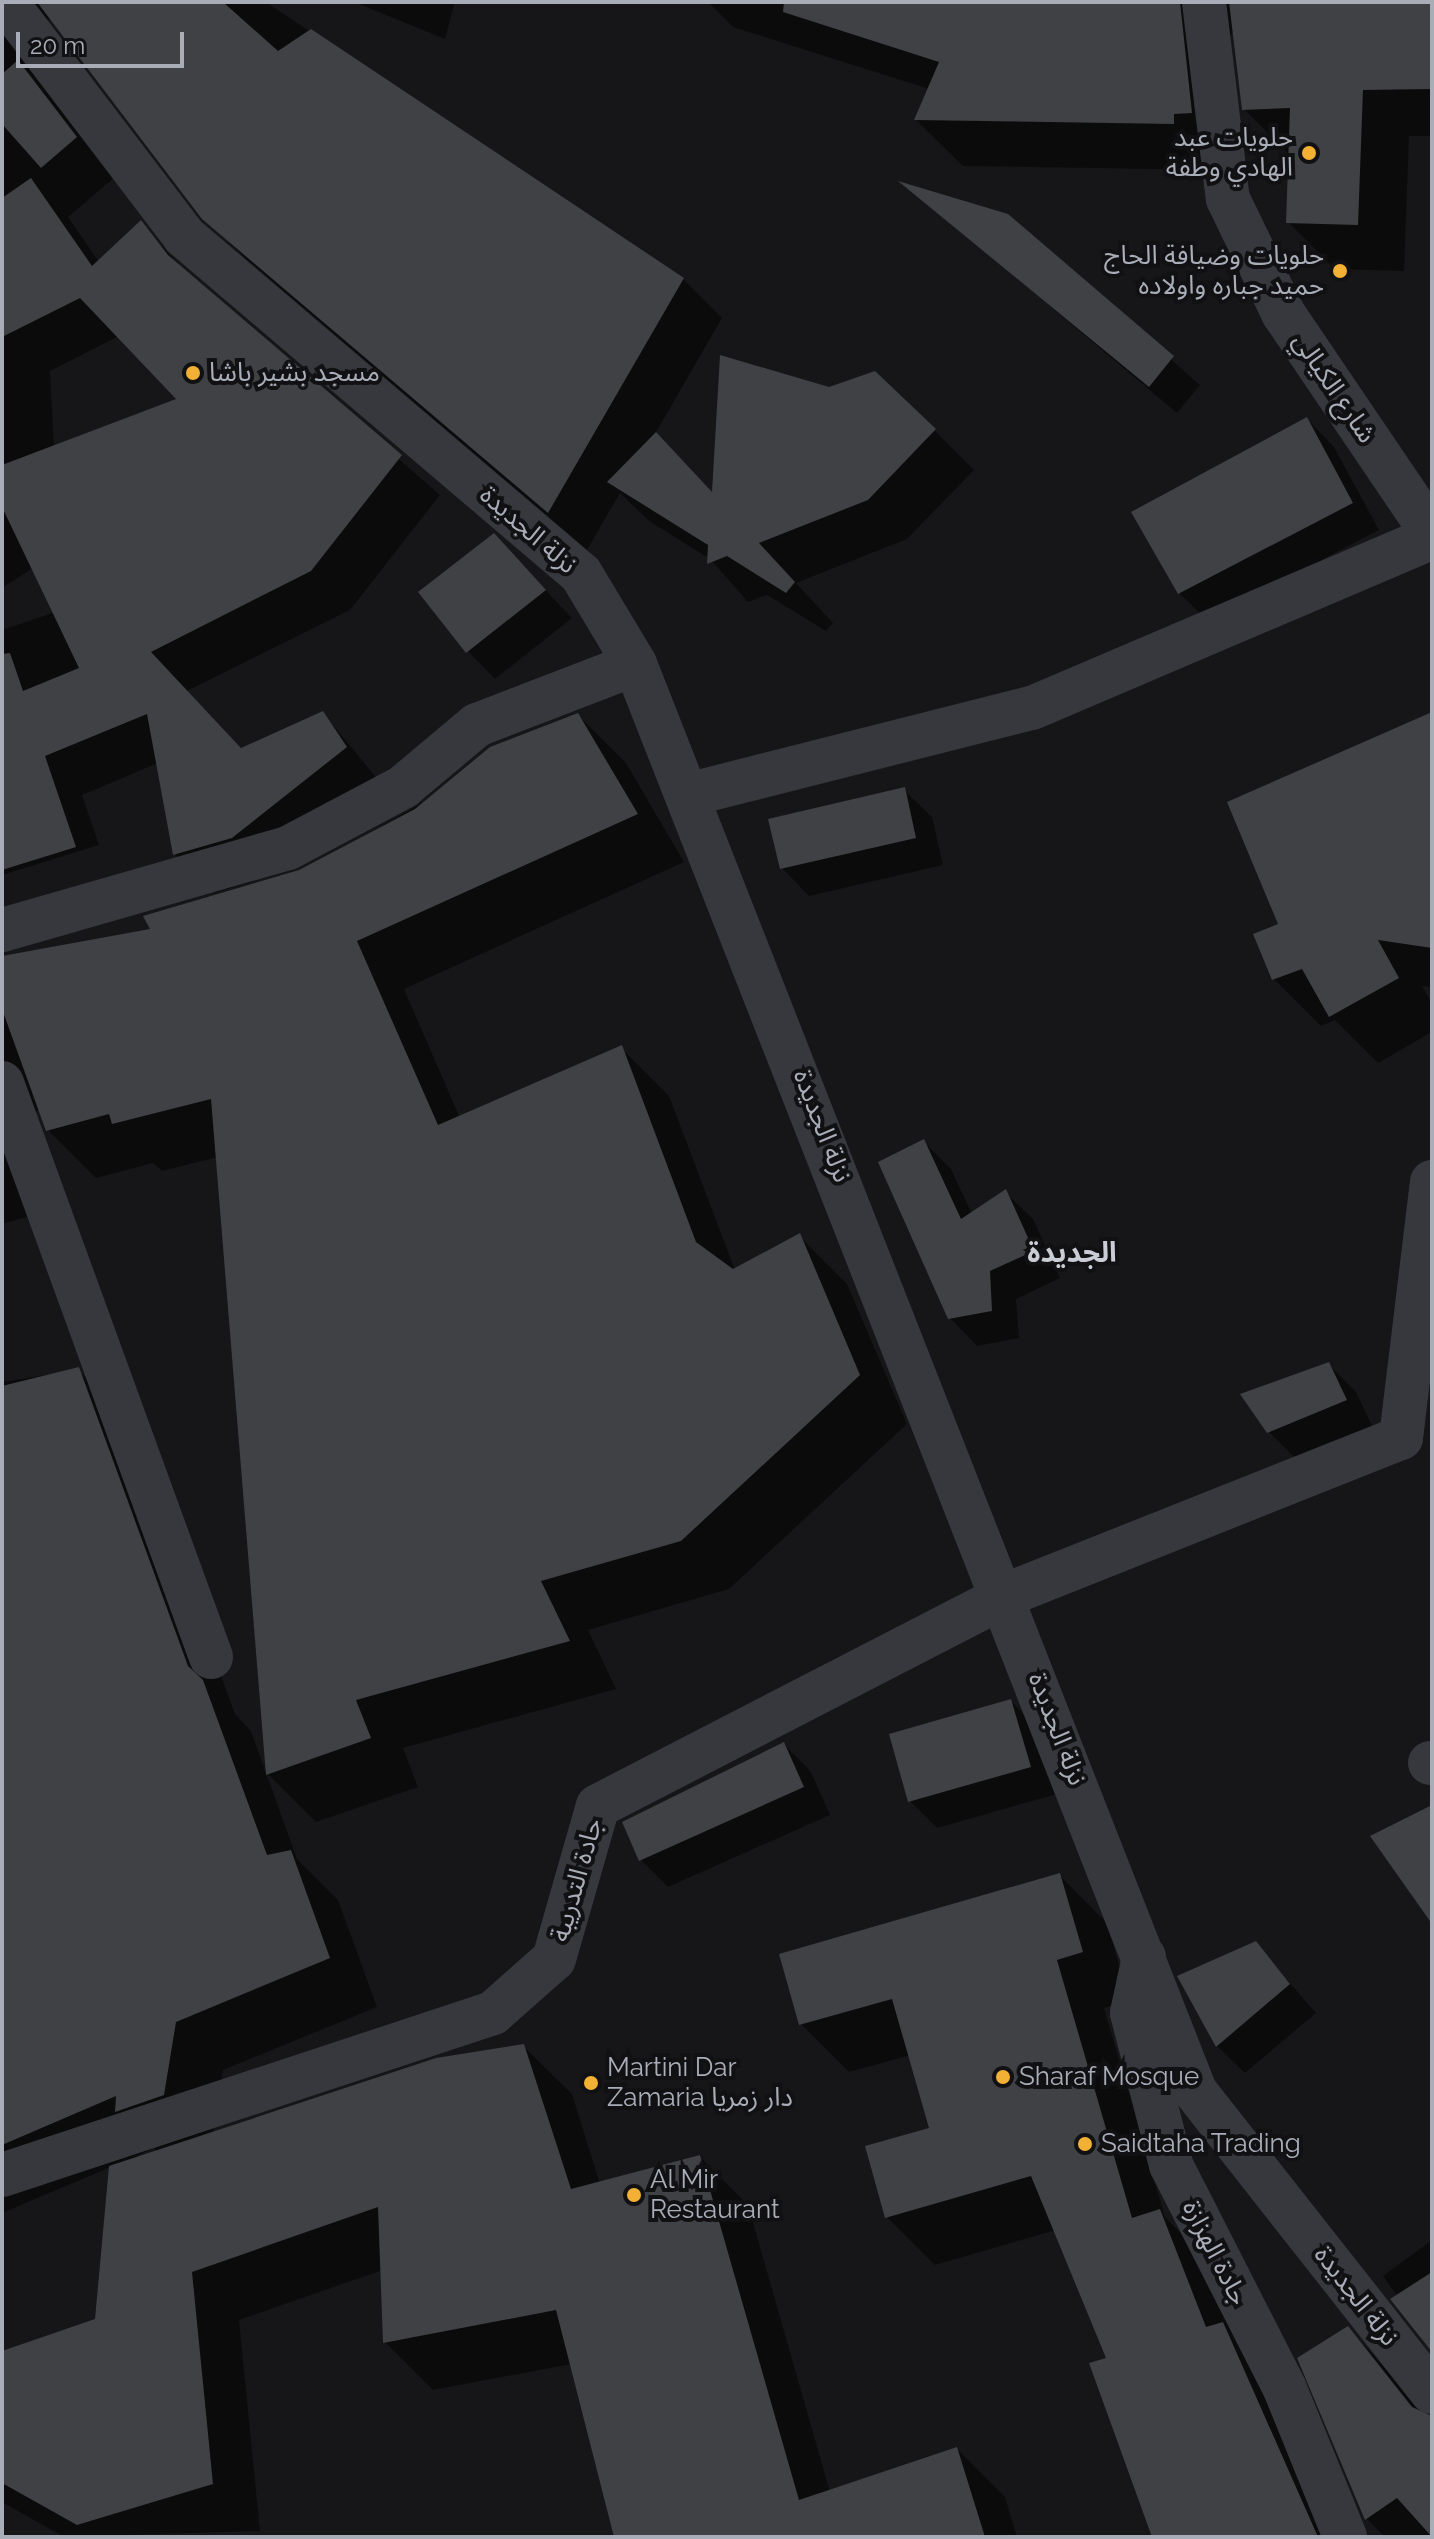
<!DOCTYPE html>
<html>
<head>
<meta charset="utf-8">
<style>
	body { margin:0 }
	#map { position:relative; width:1434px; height:2539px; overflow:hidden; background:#161618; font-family:Raleway,"Noto Sans Arabic",sans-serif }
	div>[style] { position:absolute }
	.shadow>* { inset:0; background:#0007 }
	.building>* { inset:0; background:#404145 }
	.street>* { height:44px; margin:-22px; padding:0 22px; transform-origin:22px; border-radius:22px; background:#37383d }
	.dots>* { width:22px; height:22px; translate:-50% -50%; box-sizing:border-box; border:4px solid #111113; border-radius:50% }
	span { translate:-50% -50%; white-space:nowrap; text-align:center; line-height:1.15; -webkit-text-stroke:8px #111113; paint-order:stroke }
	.poi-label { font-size:26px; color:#a8adb8 }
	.right { translate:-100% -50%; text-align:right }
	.left { translate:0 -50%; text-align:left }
	.street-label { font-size:26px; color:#a8adb8 }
	.neighbourhood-label { font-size:28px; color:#c9ccd4; font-weight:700 }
	.frame { position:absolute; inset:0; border:4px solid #a8adb8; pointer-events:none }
	.scale { position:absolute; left:16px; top:32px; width:168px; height:36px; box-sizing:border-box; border:4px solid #a8adb8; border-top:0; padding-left:10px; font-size:24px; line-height:28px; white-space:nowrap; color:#a8adb8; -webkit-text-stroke:6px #111113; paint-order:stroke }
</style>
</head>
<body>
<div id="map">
	<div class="shadow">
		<div style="clip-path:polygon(evenodd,2px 2px,266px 2px,683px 279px,722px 318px,655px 434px,713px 494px,934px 430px,974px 470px,907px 539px,796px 583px,833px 623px,826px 631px,767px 595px,748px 602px,710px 559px,649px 521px,620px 493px,587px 550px,244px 257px,204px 217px,53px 19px,29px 21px,115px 177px,68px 217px,99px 262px,141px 223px,192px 279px,440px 495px,350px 610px,187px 691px,242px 749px,323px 713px,384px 787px,271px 876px,214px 893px,175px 854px,158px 763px,82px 795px,99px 845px,2px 875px,2px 630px,55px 612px,33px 568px,2px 588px,2px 2px,119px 336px,180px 400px,54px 448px,50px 371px,119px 336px)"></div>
		<div style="clip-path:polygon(354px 2px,455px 2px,445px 39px)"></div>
		<div style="clip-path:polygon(708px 2px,1432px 2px,1432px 136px,1409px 136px,1404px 271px,1335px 269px,1288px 222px,1290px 156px,1244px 109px,1235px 30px,1227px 40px,1220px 170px,963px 166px,916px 120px,929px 89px,733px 27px)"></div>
		<div style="clip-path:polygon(906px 185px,1007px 216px,1200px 385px,1177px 413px)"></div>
		<div style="clip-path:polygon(1307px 419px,1334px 447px,1379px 530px,1207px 620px,1179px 593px)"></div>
		<div style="clip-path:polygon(494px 536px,572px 618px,495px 679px,468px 651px)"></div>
		<div style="clip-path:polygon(1432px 714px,1432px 987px,1422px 986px,1432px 1004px,1432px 1032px,1378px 1063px,1335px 1020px,1321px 1026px,1274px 979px,1281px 925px)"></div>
		<div style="clip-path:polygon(578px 715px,626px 763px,684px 862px,404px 989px,460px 1118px,621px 1048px,669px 1096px,735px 1270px,799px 1236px,847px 1284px,907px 1424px,729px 1589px,588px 1630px,616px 1689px,403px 1748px,418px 1787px,316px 1822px,267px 1773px,218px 1157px,162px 1171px,153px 1163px,96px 1178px,48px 1130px,39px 1109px,30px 1116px,51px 1210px,2px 1224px,2px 958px,153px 930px,300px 872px)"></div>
		<div style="clip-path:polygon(904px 790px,932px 817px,943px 865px,809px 896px,782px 868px)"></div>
		<div style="clip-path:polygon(924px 1142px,951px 1169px,972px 1214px,1005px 1192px,1033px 1219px,1060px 1278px,1016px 1299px,1019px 1338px,977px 1346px,950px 1318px)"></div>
		<div style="clip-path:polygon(1329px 1365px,1356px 1392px,1373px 1428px,1297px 1460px,1269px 1432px)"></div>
		<div style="clip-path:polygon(evenodd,78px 1370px,127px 1418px,235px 1714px,251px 1731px,297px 1859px,338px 1900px,377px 2007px,223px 2070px,213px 2134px,523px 2046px,572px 2094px,600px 2184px,700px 2157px,748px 2205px,830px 2492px,957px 2449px,1005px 2497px,1017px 2537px,616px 2537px,572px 2364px,433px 2390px,385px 2342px,383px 2270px,239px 2320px,260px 2531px,64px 2537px,2px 2502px,2px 2353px,96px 2320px,111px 2167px,2px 2213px,2px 1382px,78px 1370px,154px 2148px,158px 2152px,138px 2159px,137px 2156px,154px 2148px)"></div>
		<div style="clip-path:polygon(1011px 1701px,1038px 1729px,1057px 1794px,937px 1828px,910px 1801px)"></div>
		<div style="clip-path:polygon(784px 1744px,811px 1772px,830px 1815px,668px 1887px,641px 1860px)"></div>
		<div style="clip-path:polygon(1059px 1875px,1107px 1923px,1129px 2000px,1104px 2008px,1165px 2217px,1207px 2260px,1348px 2537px,1154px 2537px,1109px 2359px,1056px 2230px,935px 2265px,887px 2217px,932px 2129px,911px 2055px,849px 2072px,801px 2024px)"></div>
		<div style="clip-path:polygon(1255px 1943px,1316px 2013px,1245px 2073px,1217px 2046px)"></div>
		<div style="clip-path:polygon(1432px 2240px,1432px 2346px,1383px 2276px)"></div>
		<div style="clip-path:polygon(1348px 2328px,1432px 2418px,1432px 2537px,1385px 2537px,1367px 2519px,1300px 2359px)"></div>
	</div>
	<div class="building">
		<div style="clip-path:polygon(37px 2px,223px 2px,278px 51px,311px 29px,684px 278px,548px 513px,202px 219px)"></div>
		<div style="clip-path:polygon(784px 2px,1180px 2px,1192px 113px,1174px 114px,1174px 124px,914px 120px,939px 62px,783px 12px)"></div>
		<div style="clip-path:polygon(1229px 2px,1432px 2px,1432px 89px,1363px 90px,1358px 225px,1286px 223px,1290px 108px,1242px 110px)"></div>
		<div style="clip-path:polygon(18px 60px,77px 137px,41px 168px,2px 124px,2px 74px)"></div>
		<div style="clip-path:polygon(31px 178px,92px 266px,141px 220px,168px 255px,402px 455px,311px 571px,151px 652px,241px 748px,323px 711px,347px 747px,232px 838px,173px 855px,147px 714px,45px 756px,76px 847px,2px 870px,2px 654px,10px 653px,23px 691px,79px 668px,2px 507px,2px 465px,176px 399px,80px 298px,2px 337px,2px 198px)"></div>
		<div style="clip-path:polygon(898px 181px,1008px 214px,1174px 356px,1149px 387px)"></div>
		<div style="clip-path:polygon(720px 355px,829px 387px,875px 371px,936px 429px,868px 500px,759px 543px,795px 582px,786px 593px,727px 556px,707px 564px,708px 545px,607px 482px,656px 432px,712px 492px)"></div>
		<div style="clip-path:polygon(1307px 417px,1353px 503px,1178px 594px,1131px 512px)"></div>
		<div style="clip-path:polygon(494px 533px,546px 590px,466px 653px,418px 592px)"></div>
		<div style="clip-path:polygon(1432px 712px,1432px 948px,1378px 940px,1399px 978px,1329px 1017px,1302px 969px,1272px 980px,1253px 934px,1278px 924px,1227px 802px)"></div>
		<div style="clip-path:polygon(578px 713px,638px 814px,357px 941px,438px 1125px,622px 1045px,696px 1242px,733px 1269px,800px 1233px,860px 1375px,681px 1541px,541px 1581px,570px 1641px,356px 1700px,371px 1738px,266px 1775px,211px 1099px,112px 1124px,109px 1114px,46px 1131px,2px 1009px,2px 956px,150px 929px,143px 916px,299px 870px,415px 809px,490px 747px)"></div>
		<div style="clip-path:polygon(905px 787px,916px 838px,780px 869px,768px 819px)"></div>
		<div style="clip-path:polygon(924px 1139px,961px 1219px,1006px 1189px,1034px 1251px,990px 1271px,992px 1311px,948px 1319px,878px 1162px)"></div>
		<div style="clip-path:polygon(1329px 1362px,1347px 1400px,1267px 1433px,1240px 1394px)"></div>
		<div style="clip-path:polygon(79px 1367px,188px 1666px,203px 1680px,267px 1855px,291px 1850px,330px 1958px,176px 2022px,164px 2095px,115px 2112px,116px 2096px,2px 2145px,2px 1386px)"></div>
		<div style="clip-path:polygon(1011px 1699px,1031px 1767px,908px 1802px,889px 1734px)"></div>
		<div style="clip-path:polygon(784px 1742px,804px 1787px,639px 1861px,622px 1822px)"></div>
		<div style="clip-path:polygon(1432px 1805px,1432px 1924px,1370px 1836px)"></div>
		<div style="clip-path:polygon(1060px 1873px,1083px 1952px,1057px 1960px,1132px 2218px,1160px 2209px,1206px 2327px,1223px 2322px,1318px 2537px,1152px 2537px,1089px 2363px,1106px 2358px,1031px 2176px,885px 2218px,865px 2146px,929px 2128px,892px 1999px,799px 2025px,779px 1954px)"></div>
		<div style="clip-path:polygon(1256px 1941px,1290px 1984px,1216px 2047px,1177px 1976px)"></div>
		<div style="clip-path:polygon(524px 2044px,571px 2189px,700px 2155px,799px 2500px,957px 2447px,985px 2537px,614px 2537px,556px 2310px,383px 2343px,378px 2207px,192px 2272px,213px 2484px,77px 2525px,2px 2483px,2px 2351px,95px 2319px,109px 2166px,436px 2058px)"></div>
		<div style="clip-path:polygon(1432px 2272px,1432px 2352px,1390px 2299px)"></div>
		<div style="clip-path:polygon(1348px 2326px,1412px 2407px,1432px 2416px,1432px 2537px,1397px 2498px,1365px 2520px,1297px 2358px)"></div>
	</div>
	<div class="street">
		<div style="left:6px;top:2px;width:294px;rotate:52.7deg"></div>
		<div style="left:184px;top:236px;width:521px;rotate:40.41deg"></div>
		<div style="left:581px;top:574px;width:105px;rotate:59deg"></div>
		<div style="left:635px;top:664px;width:1533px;rotate:68.57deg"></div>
		<div style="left:1195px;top:2091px;width:383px;rotate:51.8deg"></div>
		<div style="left:1204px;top:2px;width:198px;rotate:83.1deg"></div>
		<div style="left:1228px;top:199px;width:127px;rotate:64.2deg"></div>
		<div style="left:1283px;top:313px;width:266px;rotate:55.9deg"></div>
		<div style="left:691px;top:794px;width:352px;rotate:-14.2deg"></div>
		<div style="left:1032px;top:708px;width:435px;rotate:-23.1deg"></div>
		<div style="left:2px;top:930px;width:298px;rotate:-16deg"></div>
		<div style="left:288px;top:848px;width:130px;rotate:-27.9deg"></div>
		<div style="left:403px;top:787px;width:97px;rotate:-40deg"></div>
		<div style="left:477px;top:725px;width:169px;rotate:-21.1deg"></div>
		<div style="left:2px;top:1083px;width:611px;rotate:69.99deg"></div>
		<div style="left:1430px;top:1763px;width:2px"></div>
		<div style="left:1144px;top:1957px;width:57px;rotate:102.1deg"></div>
		<div style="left:1132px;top:2013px;width:157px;rotate:75.6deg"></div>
		<div style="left:1171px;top:2165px;width:251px;rotate:63deg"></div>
		<div style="left:1285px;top:2389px;width:160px;rotate:67.9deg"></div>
		<div style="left:2px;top:2175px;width:517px;rotate:-18.26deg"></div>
		<div style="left:493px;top:2013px;width:81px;rotate:-41.5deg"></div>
		<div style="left:554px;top:1959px;width:159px;rotate:-74deg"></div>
		<div style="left:598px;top:1806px;width:459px;rotate:-27.3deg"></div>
		<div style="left:1006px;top:1595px;width:425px;rotate:-21.7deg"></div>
		<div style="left:1401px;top:1438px;width:258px;rotate:-83.1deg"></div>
	</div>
	<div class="dots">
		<div style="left:1309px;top:153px;background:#f2b134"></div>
		<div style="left:1340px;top:271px;background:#f2b134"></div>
		<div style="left:193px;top:373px;background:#f2b134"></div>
		<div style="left:1003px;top:2077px;background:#f2b134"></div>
		<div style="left:591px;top:2083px;background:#f2b134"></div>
		<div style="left:1085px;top:2144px;background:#f2b134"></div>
		<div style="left:634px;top:2195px;background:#f2b134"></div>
	</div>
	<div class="poi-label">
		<span class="right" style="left:1293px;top:153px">حلويات عبد<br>الهادي وطفة</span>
		<span class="right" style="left:1324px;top:271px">حلويات وضيافة الحاج<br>حميد جباره واولاده</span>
		<span class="left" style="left:209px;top:373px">مسجد بشير باشا</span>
		<span class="left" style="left:607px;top:2083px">Martini Dar<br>Zamaria دار زمريا</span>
		<span class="left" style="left:1019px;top:2077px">Sharaf Mosque</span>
		<span class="left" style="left:1101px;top:2144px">Saidtaha Trading</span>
		<span class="left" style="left:650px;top:2195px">Al Mir<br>Restaurant</span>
	</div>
	<div class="street-label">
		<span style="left:1334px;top:388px;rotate:56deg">شارع الكيالي</span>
		<span style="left:528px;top:530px;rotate:41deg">نزلة الجديدة</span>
		<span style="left:822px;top:1126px;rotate:69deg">نزلة الجديدة</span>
		<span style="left:1057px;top:1729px;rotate:69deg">نزلة الجديدة</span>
		<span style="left:577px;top:1880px;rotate:-74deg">جادة التدريبة</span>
		<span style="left:1215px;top:2253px;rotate:63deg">جادة الهزازة</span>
		<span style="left:1356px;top:2296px;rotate:52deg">نزلة الجديدة</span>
	</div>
	<div class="neighbourhood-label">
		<span style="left:1072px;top:1253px">الجديدة</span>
	</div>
	<div class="frame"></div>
	<div class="scale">20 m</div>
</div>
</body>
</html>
